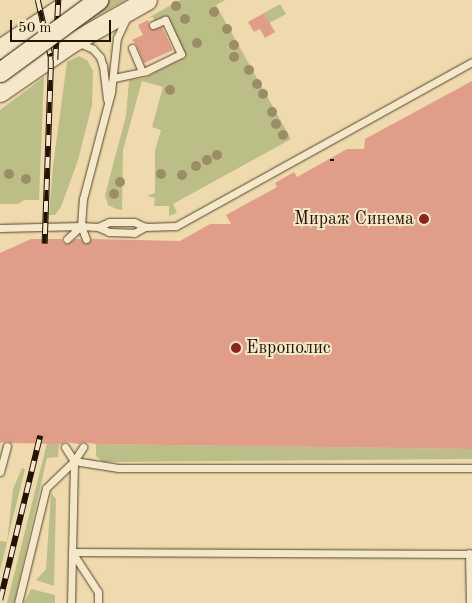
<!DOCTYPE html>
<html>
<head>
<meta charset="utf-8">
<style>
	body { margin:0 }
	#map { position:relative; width:472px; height:603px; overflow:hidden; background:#efdaae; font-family:"Old Standard TT",serif }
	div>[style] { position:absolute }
	.green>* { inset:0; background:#bcbe88 }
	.building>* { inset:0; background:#e09d88 }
	.path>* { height:2.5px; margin-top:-1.25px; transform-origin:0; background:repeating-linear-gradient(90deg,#221200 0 4px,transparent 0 6.5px) }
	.roads { filter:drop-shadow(0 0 1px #55442c) drop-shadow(0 0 1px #55442c) }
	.lane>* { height:7px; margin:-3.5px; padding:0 3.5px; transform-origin:3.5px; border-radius:3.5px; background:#f5e7ca }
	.secondary>* { height:19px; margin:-9.5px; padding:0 9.5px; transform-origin:9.5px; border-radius:9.5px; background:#f5e7ca }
	.rail>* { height:5.5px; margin-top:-2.75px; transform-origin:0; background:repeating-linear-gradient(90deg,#f5e7ca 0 11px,#221200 0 22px); box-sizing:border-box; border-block:1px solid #221200 }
	.bridges { filter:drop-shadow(0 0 1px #221200) drop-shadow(0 0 1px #221200) }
	.secondary-bridge>* { height:19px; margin:-9.5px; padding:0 9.5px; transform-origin:9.5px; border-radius:9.5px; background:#f5e7ca }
	.trees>* { width:10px; height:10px; margin:-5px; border-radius:50%; background:#9c8d69 }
	.dots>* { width:14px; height:14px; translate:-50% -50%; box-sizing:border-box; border:2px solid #f5e7ca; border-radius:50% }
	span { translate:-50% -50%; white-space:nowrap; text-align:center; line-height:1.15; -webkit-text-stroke:4px #f5e7ca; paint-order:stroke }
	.poi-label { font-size:18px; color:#221200 }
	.right { translate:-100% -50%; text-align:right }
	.left { translate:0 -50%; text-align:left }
	.scale { position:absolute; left:10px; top:20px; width:101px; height:22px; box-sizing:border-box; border:2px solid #221200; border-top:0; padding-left:6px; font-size:15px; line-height:18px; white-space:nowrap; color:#221200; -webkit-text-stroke:4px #f5e7ca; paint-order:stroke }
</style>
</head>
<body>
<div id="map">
	<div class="green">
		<div style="clip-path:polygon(87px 0,126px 0,67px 32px)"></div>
		<div style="clip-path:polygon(180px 0,225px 0,216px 5px,291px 139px,173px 204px,177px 213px,169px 216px,169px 206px,154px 206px,155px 198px,147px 196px,155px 193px,155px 151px,161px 130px,152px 127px,163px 87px,142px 81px,123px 150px,122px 210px,116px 209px,108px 205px,105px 195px,126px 116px,129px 80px,144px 78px,186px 57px,167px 16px,155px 21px,153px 17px,148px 18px)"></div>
		<div style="clip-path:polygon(280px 4px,286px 14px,269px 23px,264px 13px)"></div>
		<div style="clip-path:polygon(79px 56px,87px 60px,93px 71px,92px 105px,78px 160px,61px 207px,55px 215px,49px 215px,53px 166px,67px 62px)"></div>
		<div style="clip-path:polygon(44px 77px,39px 200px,24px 200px,18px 204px,0 204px,0 110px)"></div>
		<div style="clip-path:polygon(47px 443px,59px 444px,58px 457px,47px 458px,14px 603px,7px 603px)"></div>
		<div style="clip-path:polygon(96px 444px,472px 449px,472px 459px,103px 462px,96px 456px)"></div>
		<div style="clip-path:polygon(22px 468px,25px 469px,0 571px,0 541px,7px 542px,13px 489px)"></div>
		<div style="clip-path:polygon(51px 493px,56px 499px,54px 586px,36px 580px,46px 569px)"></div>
		<div style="clip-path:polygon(31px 589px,55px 595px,55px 603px,24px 603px)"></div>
	</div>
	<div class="building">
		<div style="clip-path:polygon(264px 13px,275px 32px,265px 38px,260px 29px,254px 32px,248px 22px)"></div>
		<div style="clip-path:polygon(148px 20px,150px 29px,162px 27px,173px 50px,144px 63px,137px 46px,132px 40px,143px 35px,138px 25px)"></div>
		<div style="clip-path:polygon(472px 81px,472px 449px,96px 444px,83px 442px,79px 444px,65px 442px,61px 444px,11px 443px,8px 441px,0 443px,0 253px,31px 239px,62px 239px,63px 243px,68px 244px,75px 239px,80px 239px,86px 244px,91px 239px,180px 241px,210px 224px,231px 224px,226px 215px,277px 187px,275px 183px,294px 172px,297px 177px,347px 149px,364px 149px,365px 139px)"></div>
	</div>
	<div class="path">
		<div style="left:330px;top:160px;width:7px"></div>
	</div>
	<div class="roads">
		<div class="lane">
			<div style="left:80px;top:43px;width:14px;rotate:25deg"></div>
			<div style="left:93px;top:49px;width:11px;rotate:49deg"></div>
			<div style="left:100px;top:57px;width:9px;rotate:72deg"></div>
			<div style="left:103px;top:66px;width:34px;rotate:83deg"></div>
			<div style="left:132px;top:48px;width:26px;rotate:67deg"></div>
			<div style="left:114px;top:78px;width:33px;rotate:-12deg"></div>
			<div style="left:146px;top:71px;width:39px;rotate:-26deg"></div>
			<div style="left:181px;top:54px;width:38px;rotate:-115deg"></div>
			<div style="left:165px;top:20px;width:13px;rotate:157deg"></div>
			<div style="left:98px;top:227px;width:12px;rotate:-24deg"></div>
			<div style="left:109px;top:222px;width:25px"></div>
			<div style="left:134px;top:222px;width:12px;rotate:24deg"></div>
			<div style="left:0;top:228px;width:81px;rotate:-1.4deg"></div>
			<div style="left:81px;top:226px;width:17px;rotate:3deg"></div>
			<div style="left:98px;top:227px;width:12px;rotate:24deg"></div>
			<div style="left:109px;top:232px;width:25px;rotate:2deg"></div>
			<div style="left:134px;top:233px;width:13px;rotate:-29deg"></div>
			<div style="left:145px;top:227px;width:31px;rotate:-2deg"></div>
			<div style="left:176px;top:226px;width:338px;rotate:-29deg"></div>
			<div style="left:67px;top:239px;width:19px;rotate:-43deg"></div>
			<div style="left:86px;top:239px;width:14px;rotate:-111deg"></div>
			<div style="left:81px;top:226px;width:27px;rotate:-86deg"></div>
			<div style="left:83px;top:199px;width:111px;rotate:-75.3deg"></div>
			<div style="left:111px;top:92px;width:54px;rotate:-83.7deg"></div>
			<div style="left:117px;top:38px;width:21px;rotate:-65deg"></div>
			<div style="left:65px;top:447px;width:17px;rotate:57deg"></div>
			<div style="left:74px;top:461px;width:142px;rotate:91.2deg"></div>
			<div style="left:74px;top:461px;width:45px;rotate:9deg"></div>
			<div style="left:118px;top:468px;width:354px"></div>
			<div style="left:0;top:472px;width:27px;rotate:-75deg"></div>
			<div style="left:72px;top:552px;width:400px;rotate:0.3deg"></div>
			<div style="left:72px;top:552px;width:48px;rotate:57deg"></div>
			<div style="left:98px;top:592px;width:11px;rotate:90deg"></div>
			<div style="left:469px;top:553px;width:50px;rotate:88.9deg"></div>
			<div style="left:18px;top:603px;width:118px;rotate:-76.3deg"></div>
			<div style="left:46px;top:488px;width:39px;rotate:-44deg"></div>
			<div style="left:74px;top:461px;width:17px;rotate:-57deg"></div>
		</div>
		<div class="secondary">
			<div style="left:0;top:49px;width:88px;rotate:-33.9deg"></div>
			<div style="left:0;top:92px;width:86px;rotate:-34.6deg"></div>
			<div style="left:71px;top:43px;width:87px;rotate:-29.5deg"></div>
		</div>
	</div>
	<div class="rail">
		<div style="left:38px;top:0;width:58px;rotate:77.2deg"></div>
		<div style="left:51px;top:57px;width:12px;rotate:90deg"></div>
		<div style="left:51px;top:69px;width:175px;rotate:92deg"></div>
		<div style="left:55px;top:60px;width:60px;rotate:-87.1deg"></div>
		<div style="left:0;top:600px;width:169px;rotate:-76.3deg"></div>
	</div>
	<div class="bridges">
		<div class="secondary-bridge">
			<div style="left:0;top:72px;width:122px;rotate:-36.3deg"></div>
		</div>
	</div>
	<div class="trees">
		<div style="left:176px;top:6px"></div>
		<div style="left:214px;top:12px"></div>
		<div style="left:185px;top:19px"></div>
		<div style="left:227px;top:29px"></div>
		<div style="left:197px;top:43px"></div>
		<div style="left:234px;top:45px"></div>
		<div style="left:234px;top:57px"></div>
		<div style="left:249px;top:70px"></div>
		<div style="left:257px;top:84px"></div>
		<div style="left:170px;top:90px"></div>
		<div style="left:263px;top:94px"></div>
		<div style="left:272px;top:112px"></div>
		<div style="left:276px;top:124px"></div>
		<div style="left:283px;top:135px"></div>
		<div style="left:217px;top:155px"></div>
		<div style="left:207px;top:160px"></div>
		<div style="left:196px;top:166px"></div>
		<div style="left:9px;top:174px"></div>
		<div style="left:161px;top:174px"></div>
		<div style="left:182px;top:175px"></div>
		<div style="left:26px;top:179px"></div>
		<div style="left:120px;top:182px"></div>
		<div style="left:114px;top:194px"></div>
	</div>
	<div class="dots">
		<div style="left:424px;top:219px;background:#8f2418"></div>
		<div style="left:236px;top:348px;background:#8f2418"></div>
	</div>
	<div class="poi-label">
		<span class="right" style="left:414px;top:219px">Мираж Синема</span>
		<span class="left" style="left:246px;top:348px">Европолис</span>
	</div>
	<div class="scale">50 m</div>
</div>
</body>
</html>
